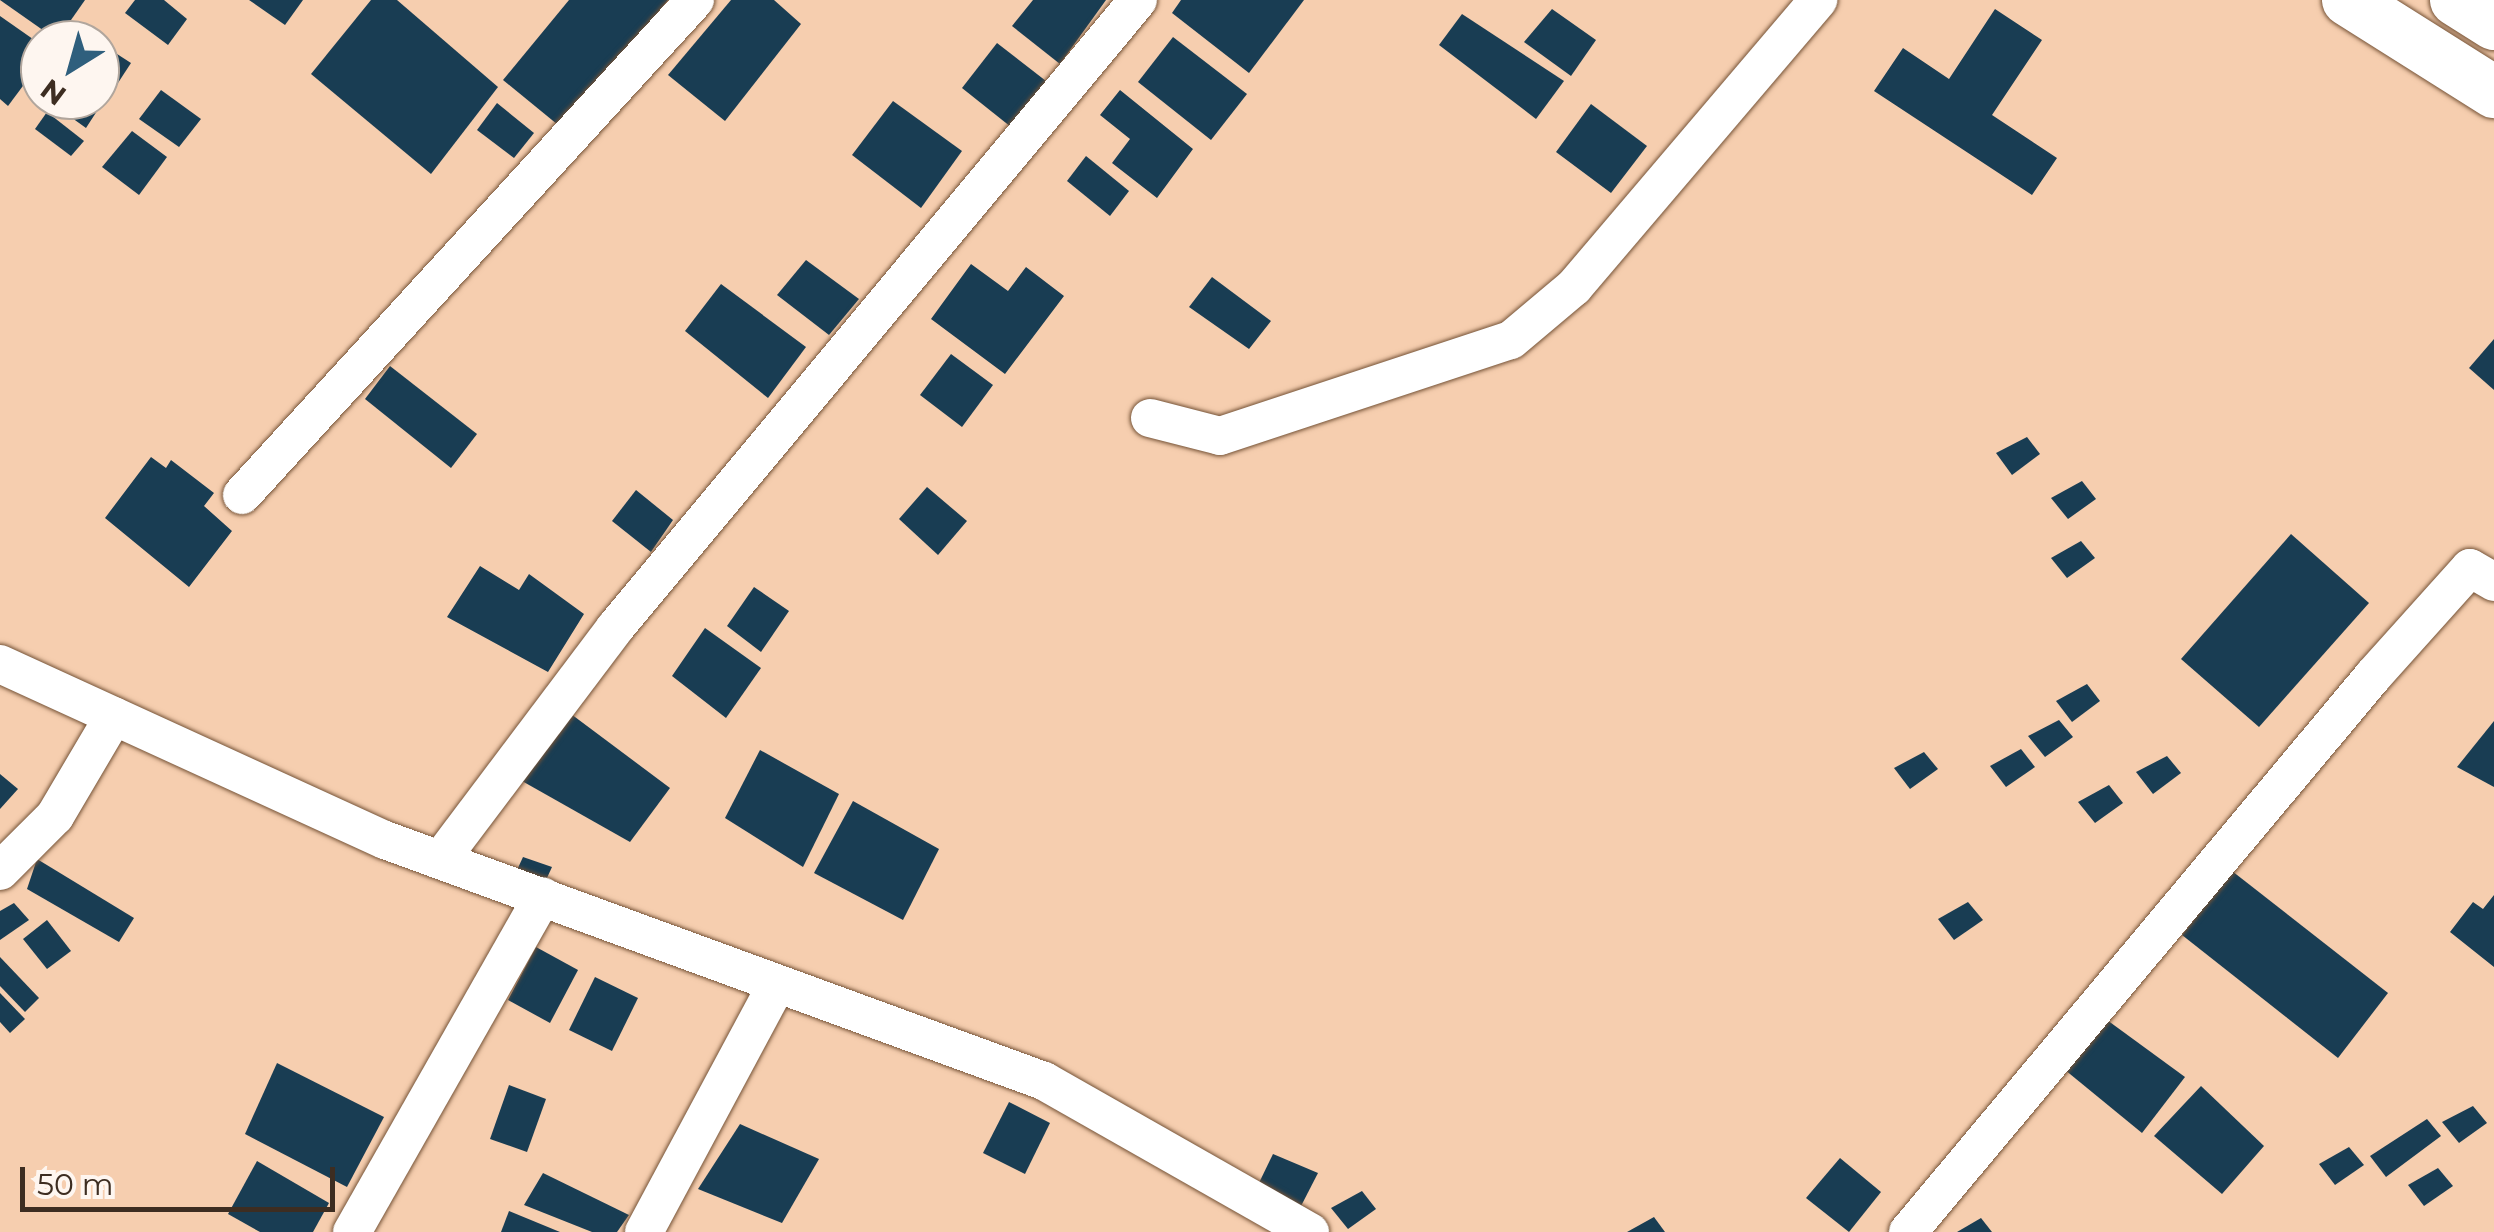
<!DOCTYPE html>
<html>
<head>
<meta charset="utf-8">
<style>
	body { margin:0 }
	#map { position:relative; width:2494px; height:1232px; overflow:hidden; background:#f6ceaf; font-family:Montserrat,sans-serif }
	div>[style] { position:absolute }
	.building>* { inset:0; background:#193d53 }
	.roads { filter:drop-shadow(0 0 2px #755337) drop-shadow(0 0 2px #755337) }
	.street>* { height:38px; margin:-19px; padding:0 19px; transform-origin:19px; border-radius:19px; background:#fff }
	.secondary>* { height:52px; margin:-26px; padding:0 26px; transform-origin:26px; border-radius:26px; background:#fff }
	span { translate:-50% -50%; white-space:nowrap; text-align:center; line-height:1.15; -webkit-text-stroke:10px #fef6f0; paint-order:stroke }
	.north { position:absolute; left:20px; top:20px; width:100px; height:100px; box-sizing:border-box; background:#fef6f0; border:2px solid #b1a69d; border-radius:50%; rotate:217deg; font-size:28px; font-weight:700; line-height:40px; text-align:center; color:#3d2d21 }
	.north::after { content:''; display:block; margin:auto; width:35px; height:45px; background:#2f5f7d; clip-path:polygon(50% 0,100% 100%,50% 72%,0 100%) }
	.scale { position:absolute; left:20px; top:1167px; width:315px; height:45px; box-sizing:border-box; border:5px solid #3d2d21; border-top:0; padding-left:12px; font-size:30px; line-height:35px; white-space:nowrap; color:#3d2d21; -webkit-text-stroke:8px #fef6f0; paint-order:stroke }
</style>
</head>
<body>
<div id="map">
	<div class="building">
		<div style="clip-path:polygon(0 0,85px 0,57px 40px)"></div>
		<div style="clip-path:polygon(135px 0,164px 0,187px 19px,168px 45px,125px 13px)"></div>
		<div style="clip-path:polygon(249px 0,303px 0,285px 25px)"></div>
		<div style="clip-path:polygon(371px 0,397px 0,498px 87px,431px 174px,311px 74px)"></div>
		<div style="clip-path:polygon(569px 0,668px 0,563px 129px,503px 80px)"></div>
		<div style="clip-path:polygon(731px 0,774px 0,801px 24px,725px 121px,668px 75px)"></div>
		<div style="clip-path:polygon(1033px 0,1106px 0,1060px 64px,1012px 26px)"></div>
		<div style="clip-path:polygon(1181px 0,1304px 0,1249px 73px,1172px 13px)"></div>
		<div style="clip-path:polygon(1552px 9px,1596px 40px,1571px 76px,1524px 42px)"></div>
		<div style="clip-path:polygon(1995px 9px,2042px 40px,1992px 115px,2057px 158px,2032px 195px,1874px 91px,1903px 48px,1949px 79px)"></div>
		<div style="clip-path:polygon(1462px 14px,1564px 81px,1536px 119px,1439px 45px)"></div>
		<div style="clip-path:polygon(0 16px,40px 44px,40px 63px,8px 106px,0 99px)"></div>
		<div style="clip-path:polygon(1173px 37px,1247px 94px,1211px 140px,1138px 82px)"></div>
		<div style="clip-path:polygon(100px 43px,131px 63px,114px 89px,100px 79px)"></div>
		<div style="clip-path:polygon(997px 43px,1046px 81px,1011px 127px,962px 88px)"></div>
		<div style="clip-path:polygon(100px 88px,108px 94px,86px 128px,47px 100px,100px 100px)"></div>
		<div style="clip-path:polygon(161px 90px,201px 119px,179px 147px,139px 119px)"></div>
		<div style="clip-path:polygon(1120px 90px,1193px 149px,1157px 198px,1112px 163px,1130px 139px,1100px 115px)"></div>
		<div style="clip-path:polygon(893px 101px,962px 151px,921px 208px,852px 155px)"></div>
		<div style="clip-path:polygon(497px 103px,534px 133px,514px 158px,477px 130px)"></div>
		<div style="clip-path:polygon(1591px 104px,1647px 146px,1611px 193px,1556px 152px)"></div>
		<div style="clip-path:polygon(47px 112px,84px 141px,71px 156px,35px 129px)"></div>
		<div style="clip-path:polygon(132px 131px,167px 157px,139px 195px,102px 167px)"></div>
		<div style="clip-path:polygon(1086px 156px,1129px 191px,1110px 216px,1067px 181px)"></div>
		<div style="clip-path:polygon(806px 260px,859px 299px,829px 335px,777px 295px)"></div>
		<div style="clip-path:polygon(971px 264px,1008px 291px,1026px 267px,1064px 296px,1005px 374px,931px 319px)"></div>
		<div style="clip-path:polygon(1212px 277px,1271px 321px,1249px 349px,1189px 307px)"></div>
		<div style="clip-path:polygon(721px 284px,806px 347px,768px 398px,685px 331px)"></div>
		<div style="clip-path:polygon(2494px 339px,2494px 390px,2469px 368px)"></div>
		<div style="clip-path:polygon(951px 354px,993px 385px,962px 427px,920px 395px)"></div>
		<div style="clip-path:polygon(390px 366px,477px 434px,451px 468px,365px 399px)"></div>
		<div style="clip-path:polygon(2027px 437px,2040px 454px,2012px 475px,1996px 453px)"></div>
		<div style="clip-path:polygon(151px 457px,166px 468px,171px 460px,214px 493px,204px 506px,232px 531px,189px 587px,105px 518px)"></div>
		<div style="clip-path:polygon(2082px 481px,2096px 499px,2068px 519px,2051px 498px)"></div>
		<div style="clip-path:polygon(927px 487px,967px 521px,938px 555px,899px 519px)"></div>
		<div style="clip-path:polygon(636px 490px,673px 520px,651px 552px,612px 521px)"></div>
		<div style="clip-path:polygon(2291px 534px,2369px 603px,2259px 727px,2181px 659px)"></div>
		<div style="clip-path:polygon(2081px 541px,2095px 558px,2067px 578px,2051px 558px)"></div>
		<div style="clip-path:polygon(480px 566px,519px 590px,529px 574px,584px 614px,548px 672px,447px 617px)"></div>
		<div style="clip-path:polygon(754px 587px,789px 611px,761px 652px,727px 626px)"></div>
		<div style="clip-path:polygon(705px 628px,761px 668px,726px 718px,672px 676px)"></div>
		<div style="clip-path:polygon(2087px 684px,2100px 701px,2072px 722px,2056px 701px)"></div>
		<div style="clip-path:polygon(571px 714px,670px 788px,630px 842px,522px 781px)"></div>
		<div style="clip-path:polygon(2059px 720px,2073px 737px,2045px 757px,2028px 736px)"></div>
		<div style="clip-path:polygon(2494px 721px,2494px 787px,2457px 767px)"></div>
		<div style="clip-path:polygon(2021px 749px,2035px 767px,2006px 787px,1990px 766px)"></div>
		<div style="clip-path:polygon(760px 750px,839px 794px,803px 867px,725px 818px)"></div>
		<div style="clip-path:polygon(1924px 752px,1938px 769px,1910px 789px,1894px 768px)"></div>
		<div style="clip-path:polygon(2167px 756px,2181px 773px,2153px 794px,2136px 772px)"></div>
		<div style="clip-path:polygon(0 774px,18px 789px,0 809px)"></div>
		<div style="clip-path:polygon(2109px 785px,2123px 803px,2095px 823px,2078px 802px)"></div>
		<div style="clip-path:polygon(853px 801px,939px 849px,903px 920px,814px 873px)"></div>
		<div style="clip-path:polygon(523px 857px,552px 867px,541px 891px,512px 881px)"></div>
		<div style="clip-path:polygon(37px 859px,134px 918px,119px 942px,27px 889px)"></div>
		<div style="clip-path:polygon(2232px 871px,2388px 993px,2338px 1058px,2182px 935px)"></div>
		<div style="clip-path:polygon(2494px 895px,2494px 967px,2450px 932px,2473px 902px,2483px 909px)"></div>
		<div style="clip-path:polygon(1968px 902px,1983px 920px,1954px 940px,1938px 919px)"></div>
		<div style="clip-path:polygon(14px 903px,29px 920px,0 940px,0 911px)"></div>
		<div style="clip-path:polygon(47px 920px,71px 951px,47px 969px,23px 939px)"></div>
		<div style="clip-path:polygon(536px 947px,578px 970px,550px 1023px,508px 1000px)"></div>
		<div style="clip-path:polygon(0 957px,39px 998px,25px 1012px,0 986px)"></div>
		<div style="clip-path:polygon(595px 977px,638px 998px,612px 1051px,569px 1030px)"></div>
		<div style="clip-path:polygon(0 993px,25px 1019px,10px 1033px,0 1022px)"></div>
		<div style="clip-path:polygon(2107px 1020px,2185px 1077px,2142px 1133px,2059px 1065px)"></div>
		<div style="clip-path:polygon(277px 1063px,384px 1117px,347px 1187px,245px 1134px)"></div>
		<div style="clip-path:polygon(509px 1085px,546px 1099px,527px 1152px,490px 1139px)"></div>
		<div style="clip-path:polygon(2201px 1086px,2264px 1146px,2222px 1194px,2154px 1136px)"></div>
		<div style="clip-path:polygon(1009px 1102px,1050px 1123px,1025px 1174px,983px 1153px)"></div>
		<div style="clip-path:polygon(2473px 1106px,2487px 1123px,2459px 1143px,2442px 1122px)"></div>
		<div style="clip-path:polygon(2427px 1119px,2441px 1136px,2386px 1177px,2370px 1156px)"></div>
		<div style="clip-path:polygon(740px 1124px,819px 1159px,782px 1223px,698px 1189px)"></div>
		<div style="clip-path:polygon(2349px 1147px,2364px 1165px,2335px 1185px,2319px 1164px)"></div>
		<div style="clip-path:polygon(1273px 1154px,1318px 1173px,1300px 1208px,1257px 1187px)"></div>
		<div style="clip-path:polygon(1840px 1158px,1881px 1192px,1849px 1232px,1806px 1198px)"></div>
		<div style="clip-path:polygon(257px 1161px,329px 1203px,313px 1232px,260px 1232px,228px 1214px)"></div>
		<div style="clip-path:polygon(2438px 1168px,2453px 1186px,2424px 1206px,2408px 1185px)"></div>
		<div style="clip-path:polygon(543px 1173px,629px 1215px,617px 1232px,592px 1232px,524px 1205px)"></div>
		<div style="clip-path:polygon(1362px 1191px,1376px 1209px,1348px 1229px,1331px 1208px)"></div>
		<div style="clip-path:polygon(509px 1211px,560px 1232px,501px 1232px)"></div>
		<div style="clip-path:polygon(1654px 1217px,1665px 1232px,1627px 1232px)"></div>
		<div style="clip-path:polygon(1981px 1218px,1992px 1232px,1957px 1232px)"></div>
	</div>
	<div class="roads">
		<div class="street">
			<div style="left:1150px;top:418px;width:72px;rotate:14.4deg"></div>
			<div style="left:1220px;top:436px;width:306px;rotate:-18.3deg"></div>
			<div style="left:1511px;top:340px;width:82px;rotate:-40.1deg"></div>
			<div style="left:1574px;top:287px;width:377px;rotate:-49.6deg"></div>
			<div style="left:242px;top:495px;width:671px;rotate:-47.54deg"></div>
			<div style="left:0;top:664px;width:423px;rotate:24.6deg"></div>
			<div style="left:385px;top:840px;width:702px;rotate:20.09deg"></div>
			<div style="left:1044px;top:1081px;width:306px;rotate:29.6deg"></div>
			<div style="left:441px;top:859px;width:289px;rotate:-53deg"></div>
			<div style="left:615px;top:628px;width:817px;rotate:-50.21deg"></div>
			<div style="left:0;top:871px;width:78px;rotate:-45deg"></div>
			<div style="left:55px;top:816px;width:116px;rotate:-59.5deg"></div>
			<div style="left:352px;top:1232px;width:386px;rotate:-60.4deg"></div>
			<div style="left:644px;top:1232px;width:279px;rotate:-61.8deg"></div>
			<div style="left:1908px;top:1232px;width:725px;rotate:-50.09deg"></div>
			<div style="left:2373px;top:676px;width:145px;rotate:-48.1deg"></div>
			<div style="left:2470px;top:568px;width:28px;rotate:30deg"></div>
		</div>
		<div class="secondary">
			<div style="left:2348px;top:0;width:173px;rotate:32.2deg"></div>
			<div style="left:2456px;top:0;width:45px;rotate:32.3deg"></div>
		</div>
	</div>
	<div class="north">N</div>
	<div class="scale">50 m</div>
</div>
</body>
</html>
